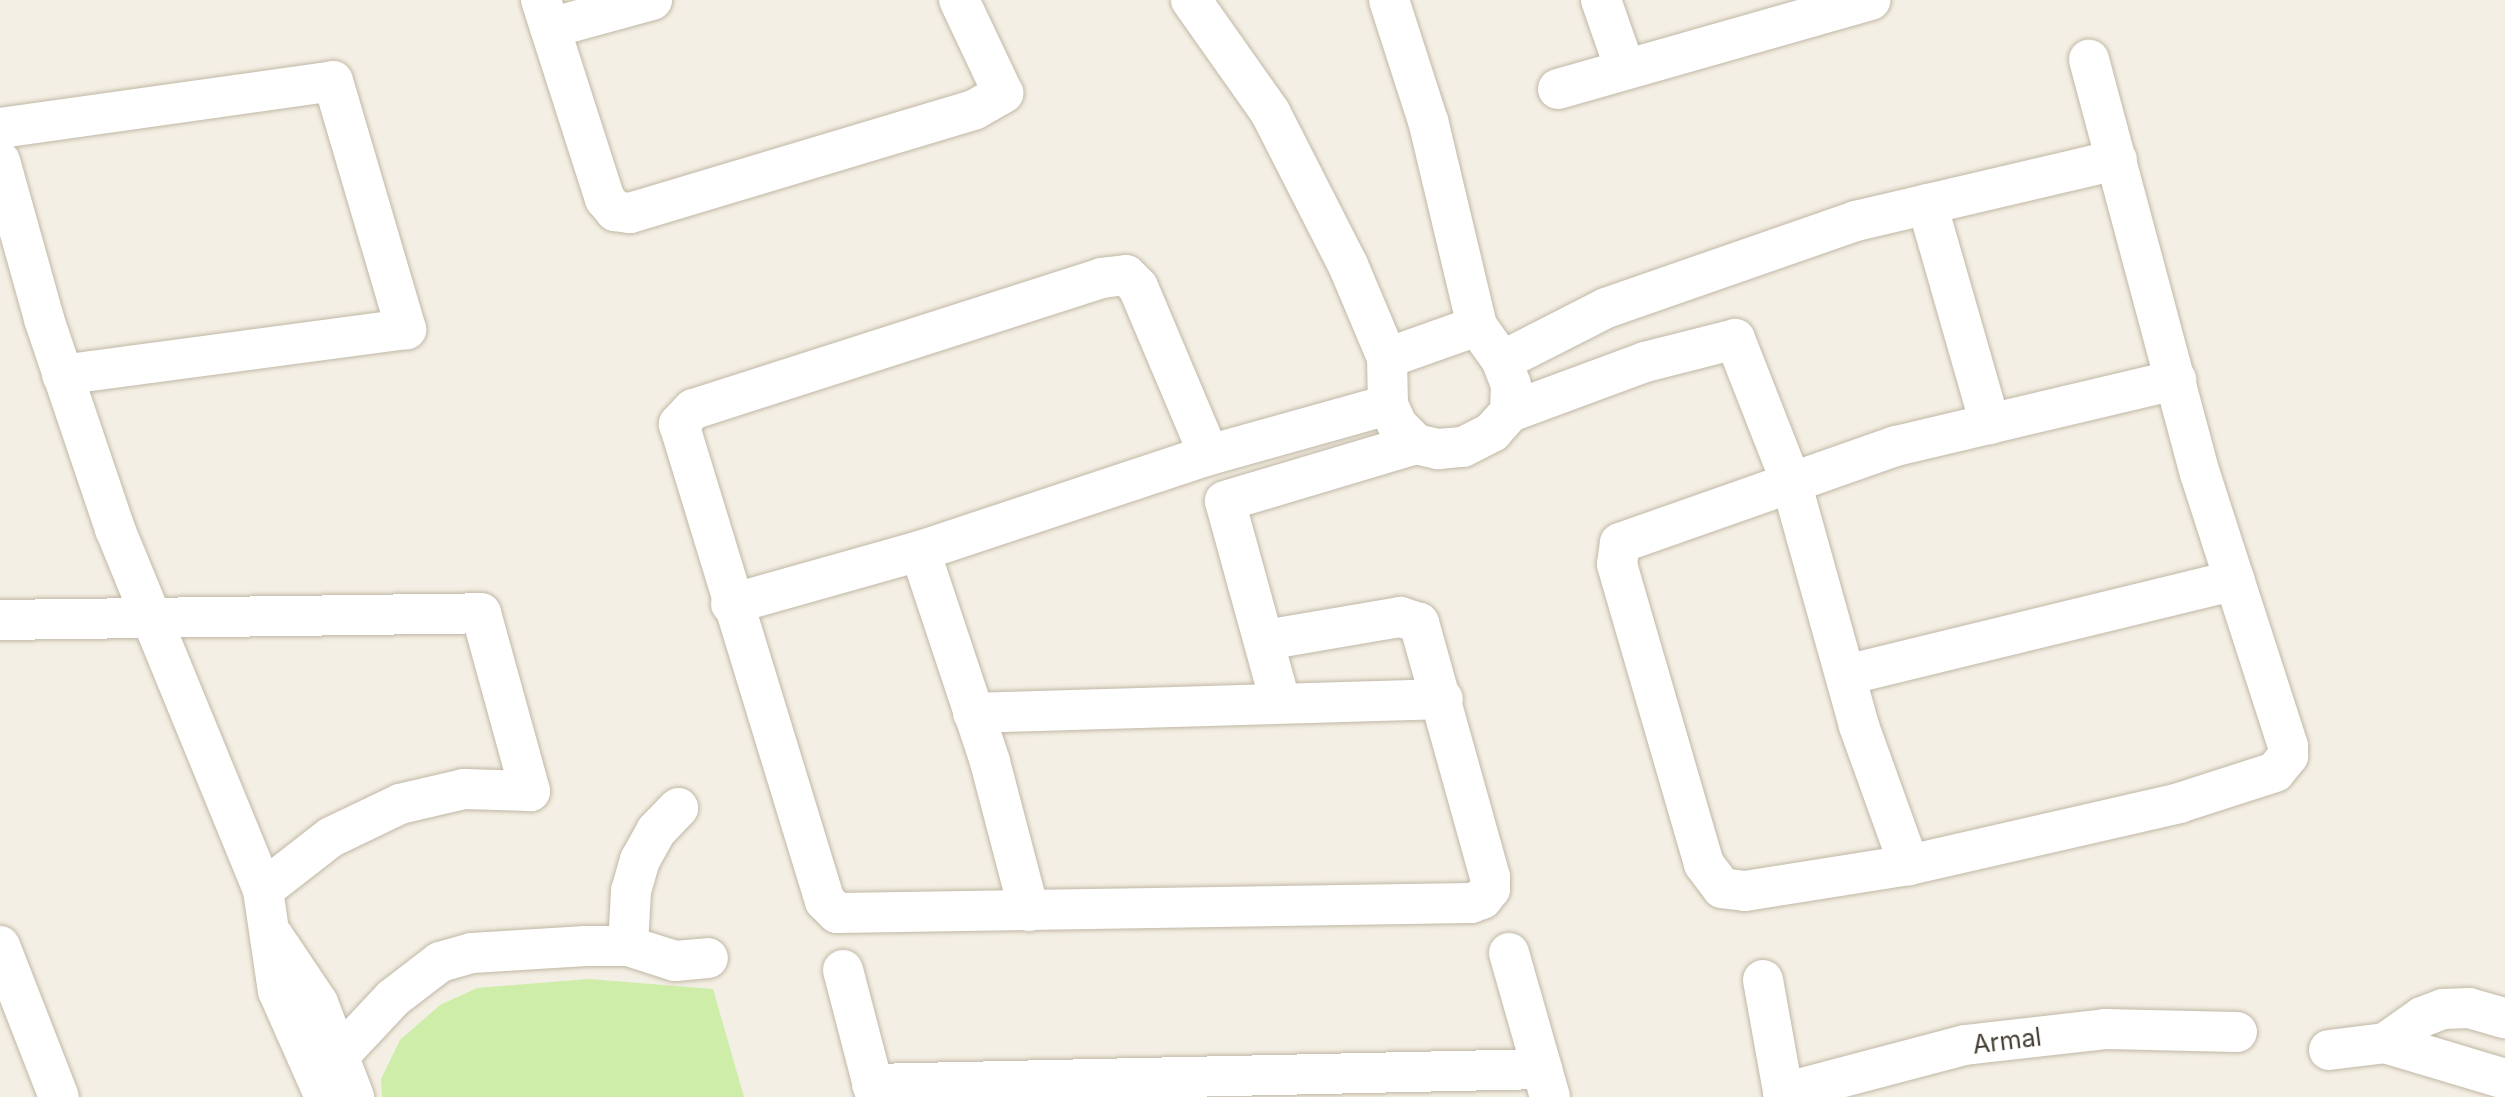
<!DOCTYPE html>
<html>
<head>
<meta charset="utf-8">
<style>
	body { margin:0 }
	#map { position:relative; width:2505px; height:1097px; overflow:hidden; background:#f4efe4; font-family:Inter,sans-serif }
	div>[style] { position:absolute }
	.green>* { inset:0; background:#ceeda8 }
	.roads { filter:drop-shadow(0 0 2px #c0b7a5) drop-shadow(0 0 2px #c0b7a5) }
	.minor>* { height:40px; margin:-20px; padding:0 20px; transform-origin:20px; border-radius:20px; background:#fff }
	span { translate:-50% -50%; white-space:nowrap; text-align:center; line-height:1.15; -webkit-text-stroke:10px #fff; paint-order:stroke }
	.street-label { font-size:25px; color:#463f33 }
</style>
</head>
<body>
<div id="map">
	<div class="green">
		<div style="clip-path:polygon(589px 979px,713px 989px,744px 1097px,382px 1097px,381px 1079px,400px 1040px,440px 1005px,477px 988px)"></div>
	</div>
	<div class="roads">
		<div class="minor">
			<div style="left:541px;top:0;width:209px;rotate:72.2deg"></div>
			<div style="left:605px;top:199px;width:16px;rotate:50deg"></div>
			<div style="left:615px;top:211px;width:15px;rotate:8deg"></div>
			<div style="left:630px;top:213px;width:359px;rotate:-16.7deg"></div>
			<div style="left:974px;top:110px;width:34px;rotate:-30deg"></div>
			<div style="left:1003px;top:93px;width:103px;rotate:-115.3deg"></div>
			<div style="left:1191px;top:0;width:137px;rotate:54.8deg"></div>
			<div style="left:1270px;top:112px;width:172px;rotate:63deg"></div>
			<div style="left:1348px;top:265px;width:101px;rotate:67.2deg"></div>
			<div style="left:1387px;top:358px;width:47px;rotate:88.8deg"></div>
			<div style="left:1388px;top:405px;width:23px;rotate:65deg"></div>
			<div style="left:1398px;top:426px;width:25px;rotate:45deg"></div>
			<div style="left:1416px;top:444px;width:23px;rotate:13deg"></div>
			<div style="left:1438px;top:449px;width:25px;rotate:-5deg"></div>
			<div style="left:1463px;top:447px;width:33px;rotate:-27deg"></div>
			<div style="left:1492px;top:432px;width:27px;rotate:-48deg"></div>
			<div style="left:1510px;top:412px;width:27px;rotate:-88deg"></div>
			<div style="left:1511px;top:385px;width:26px;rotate:-111deg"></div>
			<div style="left:1502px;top:361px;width:43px;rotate:-125.5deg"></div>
			<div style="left:1477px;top:326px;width:211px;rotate:-103.4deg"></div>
			<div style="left:1428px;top:121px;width:127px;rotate:-107.9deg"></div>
			<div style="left:1601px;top:0;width:73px;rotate:70.8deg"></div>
			<div style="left:550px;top:28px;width:106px;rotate:-15.4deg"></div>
			<div style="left:1558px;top:89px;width:325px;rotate:-15.9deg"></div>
			<div style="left:0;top:128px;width:336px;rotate:-8deg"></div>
			<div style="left:333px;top:81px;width:259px;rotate:73.6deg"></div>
			<div style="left:406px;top:329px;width:347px;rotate:172.4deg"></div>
			<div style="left:0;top:161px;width:164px;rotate:74.4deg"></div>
			<div style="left:44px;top:319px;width:222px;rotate:71.3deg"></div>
			<div style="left:115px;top:529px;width:390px;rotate:67.7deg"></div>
			<div style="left:263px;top:890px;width:102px;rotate:81.6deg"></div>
			<div style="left:278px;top:991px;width:116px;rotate:66.1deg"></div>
			<div style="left:1927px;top:204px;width:229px;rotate:74deg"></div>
			<div style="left:1387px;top:358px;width:96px;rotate:-19.6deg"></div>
			<div style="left:1502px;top:361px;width:117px;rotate:-27deg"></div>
			<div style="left:1606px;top:308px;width:265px;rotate:-19.2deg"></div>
			<div style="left:1856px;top:221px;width:268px;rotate:-13.2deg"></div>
			<div style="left:1510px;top:412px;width:144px;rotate:-20.3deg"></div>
			<div style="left:1645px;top:362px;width:93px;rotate:-14.3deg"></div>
			<div style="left:1735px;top:339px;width:154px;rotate:68.6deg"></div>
			<div style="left:1791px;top:482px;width:253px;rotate:74.4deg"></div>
			<div style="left:1859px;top:726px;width:148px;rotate:70.2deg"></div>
			<div style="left:1909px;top:865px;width:277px;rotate:-12.9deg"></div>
			<div style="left:2179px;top:803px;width:101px;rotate:-17.9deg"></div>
			<div style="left:2275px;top:772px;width:21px;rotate:-51deg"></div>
			<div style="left:2288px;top:756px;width:10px;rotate:-90deg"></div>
			<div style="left:2288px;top:746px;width:286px;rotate:-107.9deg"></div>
			<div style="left:2200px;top:474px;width:429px;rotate:-105deg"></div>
			<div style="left:1209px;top:455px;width:182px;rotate:-112.9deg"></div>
			<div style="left:1138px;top:287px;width:17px;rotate:-135deg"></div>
			<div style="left:1126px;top:275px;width:24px;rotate:173deg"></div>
			<div style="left:1102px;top:278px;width:429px;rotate:162.2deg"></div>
			<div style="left:693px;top:409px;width:21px;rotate:133deg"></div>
			<div style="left:679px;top:424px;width:499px;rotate:73deg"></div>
			<div style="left:825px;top:901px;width:17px;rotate:45deg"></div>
			<div style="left:837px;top:913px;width:634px;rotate:-0.9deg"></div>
			<div style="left:1471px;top:903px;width:12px;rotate:-20deg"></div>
			<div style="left:1482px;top:899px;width:13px;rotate:-51deg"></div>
			<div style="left:1490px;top:889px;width:12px;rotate:-90deg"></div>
			<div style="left:1490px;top:877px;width:264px;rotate:-105.6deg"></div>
			<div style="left:1419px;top:623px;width:20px;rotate:-162deg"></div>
			<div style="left:1400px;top:617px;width:136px;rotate:170.3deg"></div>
			<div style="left:920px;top:551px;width:222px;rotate:71.6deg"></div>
			<div style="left:990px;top:762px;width:154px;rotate:75.3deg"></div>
			<div style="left:731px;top:604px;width:196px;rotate:-15.7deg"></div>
			<div style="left:920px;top:551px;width:305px;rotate:-18.4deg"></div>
			<div style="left:1209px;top:455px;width:186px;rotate:-15.6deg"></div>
			<div style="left:0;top:620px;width:481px;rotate:-0.8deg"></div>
			<div style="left:481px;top:613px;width:185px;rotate:74.6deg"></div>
			<div style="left:530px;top:791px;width:66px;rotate:-178.3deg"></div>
			<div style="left:464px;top:789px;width:66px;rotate:166.8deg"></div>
			<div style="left:400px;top:804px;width:76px;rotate:154.4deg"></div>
			<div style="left:331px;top:837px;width:86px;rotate:142.1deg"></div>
			<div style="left:1846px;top:675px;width:400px;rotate:-13.7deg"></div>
			<div style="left:1280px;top:701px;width:207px;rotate:-105.4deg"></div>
			<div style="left:1225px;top:501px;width:199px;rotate:-16.6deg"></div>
			<div style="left:973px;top:713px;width:470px;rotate:-1.7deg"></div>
			<div style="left:1909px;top:865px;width:166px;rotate:171deg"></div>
			<div style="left:1745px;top:891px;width:23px;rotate:-173deg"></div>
			<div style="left:1722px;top:888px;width:30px;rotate:-127deg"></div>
			<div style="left:1704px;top:864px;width:312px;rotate:-106.2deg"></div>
			<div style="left:1617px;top:564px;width:21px;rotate:-82deg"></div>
			<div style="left:1620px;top:543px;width:293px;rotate:-19.4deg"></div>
			<div style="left:1896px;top:446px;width:288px;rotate:-13.3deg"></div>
			<div style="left:273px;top:936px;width:81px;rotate:56.1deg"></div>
			<div style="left:318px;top:1003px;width:101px;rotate:69deg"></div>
			<div style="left:0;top:946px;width:162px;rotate:68.7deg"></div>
			<div style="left:628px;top:946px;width:55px;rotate:-86.9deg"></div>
			<div style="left:631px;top:891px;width:32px;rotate:-74deg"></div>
			<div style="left:640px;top:860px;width:33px;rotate:-61deg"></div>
			<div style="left:656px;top:831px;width:32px;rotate:-46deg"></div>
			<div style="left:1509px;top:953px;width:150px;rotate:74.1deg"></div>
			<div style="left:843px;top:970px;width:131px;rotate:75.4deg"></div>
			<div style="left:1763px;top:980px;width:119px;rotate:79.8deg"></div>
			<div style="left:2385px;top:1043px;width:45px;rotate:-35.1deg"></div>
			<div style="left:2422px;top:1017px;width:22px;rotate:-21deg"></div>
			<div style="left:2443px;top:1009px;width:26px;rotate:-2deg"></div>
			<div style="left:2469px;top:1008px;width:37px;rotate:16deg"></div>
			<div style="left:2329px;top:1050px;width:56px;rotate:-7.1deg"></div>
			<div style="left:2385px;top:1043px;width:125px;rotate:16.7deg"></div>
			<div style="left:318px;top:1078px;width:110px;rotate:-46.8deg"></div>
			<div style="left:393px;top:998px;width:59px;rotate:-37.5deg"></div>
			<div style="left:440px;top:962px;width:33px;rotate:-16deg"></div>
			<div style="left:472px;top:953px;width:114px;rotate:-3.5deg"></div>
			<div style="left:586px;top:946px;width:42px"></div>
			<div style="left:628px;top:946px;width:49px;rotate:17.7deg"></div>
			<div style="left:675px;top:961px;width:33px;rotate:-5deg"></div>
			<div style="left:872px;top:1084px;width:670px;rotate:-1.28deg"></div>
			<div style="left:1783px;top:1093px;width:188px;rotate:-14.8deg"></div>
			<div style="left:1965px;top:1045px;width:141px;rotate:-6.5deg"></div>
			<div style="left:2105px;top:1029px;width:132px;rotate:1.3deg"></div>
		</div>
	</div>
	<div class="street-label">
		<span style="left:2007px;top:1041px;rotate:-7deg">Armal</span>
	</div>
</div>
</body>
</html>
